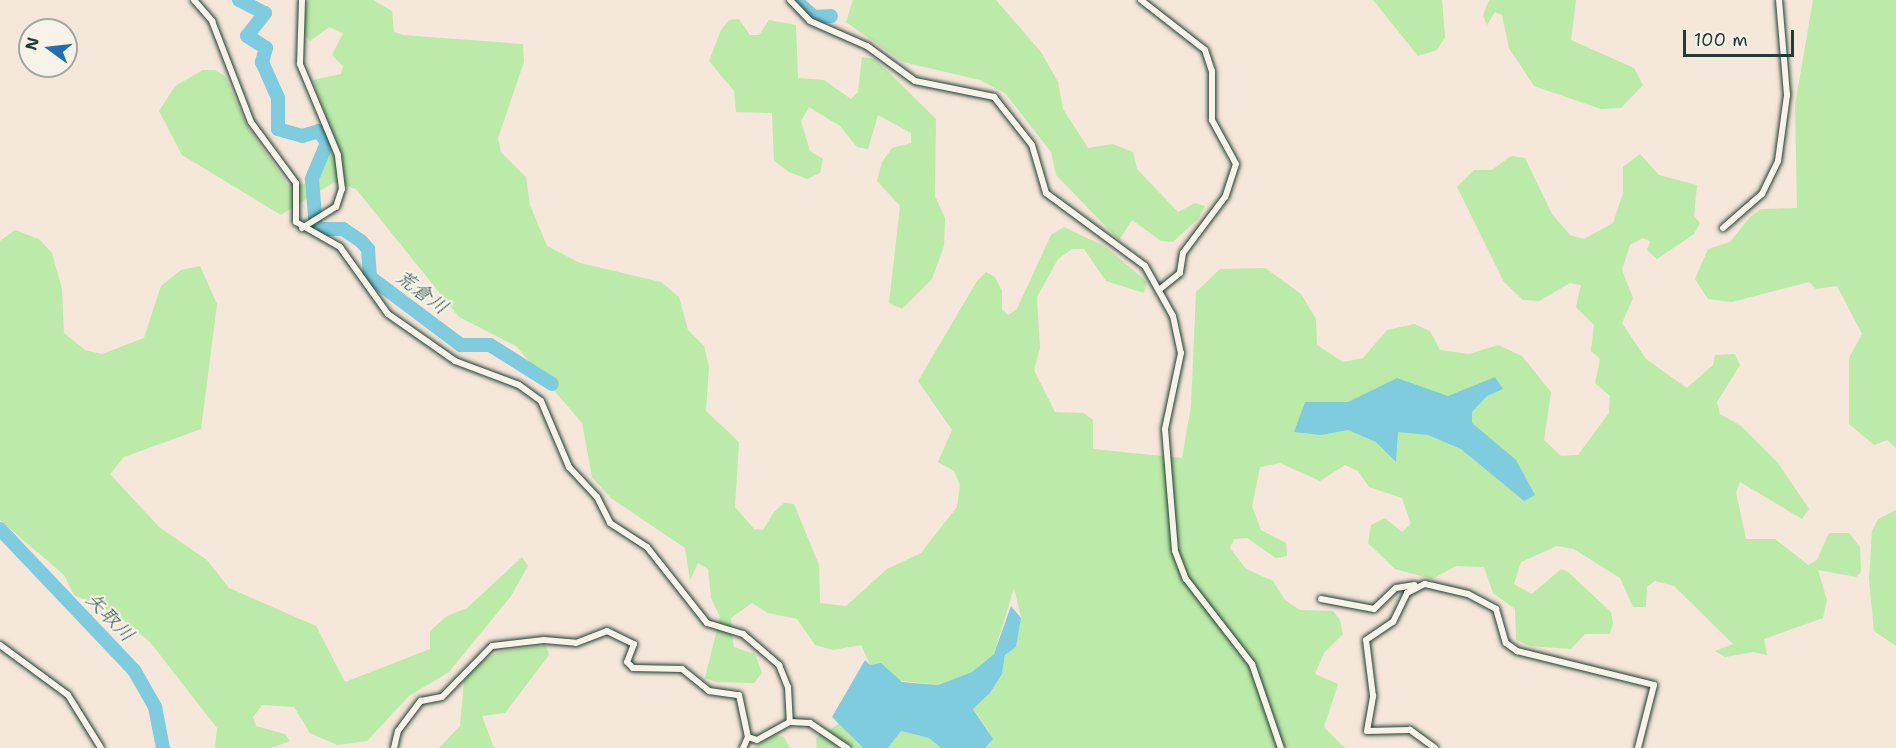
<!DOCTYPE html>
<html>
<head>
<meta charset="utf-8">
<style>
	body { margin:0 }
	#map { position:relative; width:1896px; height:748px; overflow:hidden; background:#f5e7d9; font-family:"Shantell Sans","Klee One",sans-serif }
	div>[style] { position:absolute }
	.green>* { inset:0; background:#bceaa8 }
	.water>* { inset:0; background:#7fccde }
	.river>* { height:14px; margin:-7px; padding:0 7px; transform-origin:7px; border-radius:7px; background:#7fccde }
	.roads { filter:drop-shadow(0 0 2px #1f3d34) drop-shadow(0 0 2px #1f3d34) }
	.minor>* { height:6px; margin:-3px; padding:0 3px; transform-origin:3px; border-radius:3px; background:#f7f3e8 }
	span { translate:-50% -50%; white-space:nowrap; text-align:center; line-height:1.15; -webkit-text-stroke:4.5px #f7f3e8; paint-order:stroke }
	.water-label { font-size:20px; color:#325a56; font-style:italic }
	.north { position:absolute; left:18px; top:18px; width:60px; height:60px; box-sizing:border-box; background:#f7f3e8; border:2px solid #a1aaa0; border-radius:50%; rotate:285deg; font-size:16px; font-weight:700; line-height:24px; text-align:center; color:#1f3d34 }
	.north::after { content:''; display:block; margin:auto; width:21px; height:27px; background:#1f6fb2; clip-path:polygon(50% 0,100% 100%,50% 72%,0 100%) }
	.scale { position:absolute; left:1683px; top:30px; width:111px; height:27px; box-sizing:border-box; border:3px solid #1f3d34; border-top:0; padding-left:8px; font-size:18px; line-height:21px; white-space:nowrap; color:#1f3d34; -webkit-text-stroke:4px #f7f3e8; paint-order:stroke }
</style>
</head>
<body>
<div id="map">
	<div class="green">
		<div style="clip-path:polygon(308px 0,373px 0,392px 11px,394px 32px,403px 35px,523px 44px,524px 62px,498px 138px,501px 152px,526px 177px,530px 205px,547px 246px,580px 263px,661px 282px,679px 297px,688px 330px,704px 346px,709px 367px,706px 411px,739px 442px,735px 507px,754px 529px,763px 530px,774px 512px,784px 503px,794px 504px,819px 565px,820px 603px,846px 606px,887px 569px,921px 553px,957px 507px,960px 485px,954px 471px,938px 462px,952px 430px,918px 381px,977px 281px,986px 272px,995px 277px,1002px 291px,1002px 309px,1008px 315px,1017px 309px,1051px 235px,1064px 227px,1106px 247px,1147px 282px,1144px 293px,1106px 281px,1084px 249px,1072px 249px,1058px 259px,1037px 297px,1040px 348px,1034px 370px,1055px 412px,1084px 413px,1093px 420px,1093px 449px,1182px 458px,1191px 406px,1196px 292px,1220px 269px,1265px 268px,1301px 294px,1316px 319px,1317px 345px,1343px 362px,1363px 358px,1387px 330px,1414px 324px,1430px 331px,1440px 350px,1469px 354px,1498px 345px,1522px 356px,1551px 392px,1544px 440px,1561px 456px,1578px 455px,1609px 413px,1610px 396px,1595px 383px,1600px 359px,1591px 351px,1594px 325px,1576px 307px,1581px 285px,1570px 283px,1539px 301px,1523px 300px,1504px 282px,1457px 187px,1474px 170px,1492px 170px,1511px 156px,1525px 158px,1552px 214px,1570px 235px,1584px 239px,1613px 223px,1623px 193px,1623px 167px,1640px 154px,1659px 175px,1697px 185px,1694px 216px,1700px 223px,1694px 234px,1657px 259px,1647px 250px,1650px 241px,1643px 238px,1630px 245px,1622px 270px,1633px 298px,1622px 323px,1646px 359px,1687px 388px,1713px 365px,1715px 355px,1735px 354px,1740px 365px,1717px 402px,1720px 414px,1741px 426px,1778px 463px,1809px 509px,1802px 519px,1740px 482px,1736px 492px,1746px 539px,1775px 539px,1808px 565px,1817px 560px,1829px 533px,1849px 533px,1860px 547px,1861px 572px,1856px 577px,1818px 570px,1827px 600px,1823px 618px,1764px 639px,1767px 655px,1753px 652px,1725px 657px,1715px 651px,1733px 644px,1674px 586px,1655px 581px,1647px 587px,1646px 607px,1633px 607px,1620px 578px,1574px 549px,1557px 546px,1521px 562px,1514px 584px,1532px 594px,1561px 569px,1568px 572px,1611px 612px,1613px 623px,1610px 634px,1585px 634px,1571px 649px,1530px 646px,1516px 640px,1515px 609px,1493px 593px,1484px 567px,1456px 566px,1432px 579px,1395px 569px,1368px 543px,1371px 525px,1385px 518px,1402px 532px,1411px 524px,1402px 498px,1369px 487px,1358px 471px,1345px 465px,1320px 481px,1280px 463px,1260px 467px,1252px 506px,1261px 530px,1286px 543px,1287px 556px,1276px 558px,1247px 538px,1234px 539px,1230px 548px,1246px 569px,1273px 581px,1285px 600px,1300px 610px,1333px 611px,1340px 620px,1343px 634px,1324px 653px,1315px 674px,1338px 684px,1324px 727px,1345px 748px,985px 748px,989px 732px,973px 708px,990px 693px,1002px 674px,1005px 655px,1016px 647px,1021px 617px,1014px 588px,994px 654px,972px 672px,938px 685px,895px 680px,881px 664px,870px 665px,861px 645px,833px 650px,815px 645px,797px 619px,768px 613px,752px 603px,731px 618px,732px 636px,734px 647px,755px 654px,762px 673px,754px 683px,716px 682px,705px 678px,720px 617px,711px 598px,708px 569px,698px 563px,690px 580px,685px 548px,611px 498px,592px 477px,582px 423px,516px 346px,459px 317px,356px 189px,334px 182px,281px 215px,182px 155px,159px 111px,175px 86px,203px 70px,215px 70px,225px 76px,247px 126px,288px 185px,304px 184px,324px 167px,334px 138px,313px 80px,341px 74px,343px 66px,332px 55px,343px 33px,329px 27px,310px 41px,302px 31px)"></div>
		<div style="clip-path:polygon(853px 0,996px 0,1041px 52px,1058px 82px,1063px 109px,1088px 148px,1113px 144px,1133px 152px,1137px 169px,1178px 212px,1195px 203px,1205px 206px,1198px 219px,1173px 242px,1161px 241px,1132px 220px,1119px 240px,1056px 175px,1051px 152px,1005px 93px,980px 80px,903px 62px,846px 22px)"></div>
		<div style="clip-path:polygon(1373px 0,1442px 0,1445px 37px,1437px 50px,1418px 56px)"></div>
		<div style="clip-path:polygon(1489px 0,1576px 0,1571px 40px,1634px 68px,1643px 85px,1621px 108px,1601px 109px,1534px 86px,1509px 48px,1502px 15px,1495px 12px,1487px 25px,1483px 15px)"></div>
		<div style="clip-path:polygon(1813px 0,1896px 0,1896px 448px,1887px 440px,1874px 445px,1849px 424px,1849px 358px,1862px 334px,1837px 286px,1816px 289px,1809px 282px,1732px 302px,1708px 299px,1695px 279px,1708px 249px,1730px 242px,1750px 217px,1761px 209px,1797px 208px,1795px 105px)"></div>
		<div style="clip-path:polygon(739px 19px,750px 35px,759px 35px,769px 20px,796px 25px,798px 78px,824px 80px,851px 99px,858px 92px,862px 57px,875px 59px,936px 119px,935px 196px,945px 218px,944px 246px,932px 279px,902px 309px,889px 303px,900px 206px,877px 181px,882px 162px,892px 148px,911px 143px,911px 133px,878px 115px,868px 149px,857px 147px,840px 126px,809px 107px,801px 121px,810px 151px,823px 159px,820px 173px,807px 179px,789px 172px,774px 161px,772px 113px,736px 112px,734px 91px,709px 61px,721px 30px,729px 20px)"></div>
		<div style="clip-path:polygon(15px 230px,39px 239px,52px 253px,62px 289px,64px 333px,85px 350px,102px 354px,144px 338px,161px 286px,181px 270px,200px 266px,217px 304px,201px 429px,124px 457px,110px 474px,159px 527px,207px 560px,229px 588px,316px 626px,345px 682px,430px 649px,430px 631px,447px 616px,467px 608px,522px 557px,528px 566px,511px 596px,449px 672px,409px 696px,367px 741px,337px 745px,310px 733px,294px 707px,262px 705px,253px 717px,256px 726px,285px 734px,290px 741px,271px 748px,215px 748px,217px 728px,150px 642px,117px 615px,74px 595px,64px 575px,0 520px,0 241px)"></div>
		<div style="clip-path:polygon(1896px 510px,1896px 646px,1874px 631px,1869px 579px,1872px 531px,1878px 519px)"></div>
		<div style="clip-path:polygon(546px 645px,549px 655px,505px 713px,482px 716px,494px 748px,439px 748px,460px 726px,464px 681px,476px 665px,498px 652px)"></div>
		<div style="clip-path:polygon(840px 723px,855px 741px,863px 748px,817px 748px,816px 738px)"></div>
		<div style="clip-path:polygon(901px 731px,929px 738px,941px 748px,888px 748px)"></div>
		<div style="clip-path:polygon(775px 735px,784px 737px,790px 748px,752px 748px)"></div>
	</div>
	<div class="water">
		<div style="clip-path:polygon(1495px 377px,1503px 389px,1487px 396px,1472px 412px,1472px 423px,1516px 460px,1535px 495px,1524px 501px,1461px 449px,1428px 435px,1398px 432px,1396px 462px,1376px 442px,1348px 430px,1321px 435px,1294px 432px,1305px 402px,1348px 402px,1397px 378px,1448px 396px)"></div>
		<div style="clip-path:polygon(1011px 606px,1021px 618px,1016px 647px,1005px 655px,1002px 674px,990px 693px,973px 709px,993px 739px,985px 748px,941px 748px,929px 738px,901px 731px,888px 748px,863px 748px,832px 717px,865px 660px,870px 665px,881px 663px,902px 682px,938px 685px,972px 672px,994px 654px)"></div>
	</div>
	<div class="river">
		<div style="left:239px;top:0;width:29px;rotate:27deg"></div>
		<div style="left:265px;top:13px;width:29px;rotate:128deg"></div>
		<div style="left:247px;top:36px;width:22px;rotate:32deg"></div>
		<div style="left:266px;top:48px;width:15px;rotate:106deg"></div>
		<div style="left:262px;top:62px;width:39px;rotate:66deg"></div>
		<div style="left:278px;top:98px;width:31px;rotate:90deg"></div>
		<div style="left:278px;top:129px;width:25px;rotate:16deg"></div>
		<div style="left:302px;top:136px;width:18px;rotate:-16deg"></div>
		<div style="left:319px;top:131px;width:14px;rotate:56deg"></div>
		<div style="left:327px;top:143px;width:39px;rotate:113deg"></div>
		<div style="left:312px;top:179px;width:50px;rotate:85.4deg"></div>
		<div style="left:316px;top:229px;width:27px"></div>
		<div style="left:343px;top:229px;width:22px;rotate:34deg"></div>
		<div style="left:361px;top:241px;width:11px;rotate:49deg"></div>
		<div style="left:368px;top:249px;width:28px;rotate:86deg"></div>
		<div style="left:370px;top:277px;width:114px;rotate:36.8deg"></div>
		<div style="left:461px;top:345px;width:29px"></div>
		<div style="left:490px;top:345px;width:73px;rotate:32.2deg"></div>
		<div style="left:795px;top:0;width:25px;rotate:42deg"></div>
		<div style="left:814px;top:17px;width:17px;rotate:-3deg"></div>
		<div style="left:0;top:529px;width:195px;rotate:46.5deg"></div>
		<div style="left:134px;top:670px;width:43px;rotate:60.4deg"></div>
		<div style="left:155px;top:707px;width:42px;rotate:79deg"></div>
	</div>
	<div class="roads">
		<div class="minor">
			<div style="left:194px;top:0;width:28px;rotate:49deg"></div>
			<div style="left:212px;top:21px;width:108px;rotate:68.9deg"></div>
			<div style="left:251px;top:122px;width:76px;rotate:53.6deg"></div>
			<div style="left:296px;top:183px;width:39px;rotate:90deg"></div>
			<div style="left:296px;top:222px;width:51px;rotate:29.6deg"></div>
			<div style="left:340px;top:247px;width:82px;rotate:54.4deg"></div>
			<div style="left:388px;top:314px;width:82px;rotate:35deg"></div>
			<div style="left:455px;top:361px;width:68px;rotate:20.6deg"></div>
			<div style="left:519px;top:385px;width:27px;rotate:36deg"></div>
			<div style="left:541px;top:401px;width:72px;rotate:67deg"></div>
			<div style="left:569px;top:467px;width:41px;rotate:47deg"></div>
			<div style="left:597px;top:497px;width:29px;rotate:63deg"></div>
			<div style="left:610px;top:523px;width:44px;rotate:33deg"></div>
			<div style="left:647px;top:547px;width:97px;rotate:51.7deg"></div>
			<div style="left:707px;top:623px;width:38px;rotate:17deg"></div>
			<div style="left:743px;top:634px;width:48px;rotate:40.7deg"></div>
			<div style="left:779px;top:665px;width:24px;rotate:68deg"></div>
			<div style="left:788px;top:687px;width:35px;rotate:87deg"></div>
			<div style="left:790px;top:0;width:29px;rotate:46deg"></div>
			<div style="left:810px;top:21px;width:62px;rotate:23.7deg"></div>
			<div style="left:867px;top:46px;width:59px;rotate:36.1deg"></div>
			<div style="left:915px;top:81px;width:81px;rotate:11.4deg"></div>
			<div style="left:994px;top:97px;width:61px;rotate:51.6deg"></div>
			<div style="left:1032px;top:145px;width:50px;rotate:73.7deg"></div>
			<div style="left:1046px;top:193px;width:123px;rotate:36.4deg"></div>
			<div style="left:1145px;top:266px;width:57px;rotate:60.8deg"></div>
			<div style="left:1173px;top:316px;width:38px;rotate:78deg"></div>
			<div style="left:1181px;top:353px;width:78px;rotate:101.9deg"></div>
			<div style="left:1165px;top:429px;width:122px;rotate:85.3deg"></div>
			<div style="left:1175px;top:551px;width:30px;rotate:69deg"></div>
			<div style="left:1186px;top:579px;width:108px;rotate:52.2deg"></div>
			<div style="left:1252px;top:664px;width:89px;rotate:71deg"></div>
			<div style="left:1141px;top:0;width:81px;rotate:38deg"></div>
			<div style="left:1205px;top:50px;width:22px;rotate:72deg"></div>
			<div style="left:1212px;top:71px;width:49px;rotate:90deg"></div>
			<div style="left:1212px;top:120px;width:50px;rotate:61.4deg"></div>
			<div style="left:1236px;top:164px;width:35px;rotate:108deg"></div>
			<div style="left:1225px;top:197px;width:70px;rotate:126.9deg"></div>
			<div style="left:1183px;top:253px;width:20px;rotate:99deg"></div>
			<div style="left:1180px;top:273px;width:27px;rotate:141deg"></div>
			<div style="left:302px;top:228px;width:40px;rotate:-32deg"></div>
			<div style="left:336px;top:207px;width:19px;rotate:-72deg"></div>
			<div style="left:342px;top:189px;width:34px;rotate:-97deg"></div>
			<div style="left:338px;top:155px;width:99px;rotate:-112.7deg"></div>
			<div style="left:300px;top:64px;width:64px;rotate:-88.2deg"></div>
			<div style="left:1723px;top:228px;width:52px;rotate:-41.1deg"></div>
			<div style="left:1762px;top:194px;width:37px;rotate:-64deg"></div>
			<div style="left:1778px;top:161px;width:67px;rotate:-82.2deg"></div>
			<div style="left:1787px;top:95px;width:95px;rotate:-94.8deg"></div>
			<div style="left:1321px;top:599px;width:54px;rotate:10.7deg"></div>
			<div style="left:1374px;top:609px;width:30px;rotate:-44deg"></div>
			<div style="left:1396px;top:588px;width:19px;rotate:-9deg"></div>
			<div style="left:0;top:645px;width:84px;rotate:36.3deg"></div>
			<div style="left:68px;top:695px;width:62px;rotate:58.1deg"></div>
			<div style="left:748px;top:737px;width:9px;rotate:18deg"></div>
			<div style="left:757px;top:740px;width:38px;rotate:-29deg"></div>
			<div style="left:790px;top:722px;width:20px;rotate:3deg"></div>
			<div style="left:810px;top:723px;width:45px;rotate:34deg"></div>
			<div style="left:394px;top:748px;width:17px;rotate:-77deg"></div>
			<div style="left:398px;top:731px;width:38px;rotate:-53deg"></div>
			<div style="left:421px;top:701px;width:21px;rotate:-11deg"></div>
			<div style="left:442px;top:697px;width:71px;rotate:-45.6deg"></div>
			<div style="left:492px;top:646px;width:52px;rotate:-6.6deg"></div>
			<div style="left:544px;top:640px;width:32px;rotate:5deg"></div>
			<div style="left:576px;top:643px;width:33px;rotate:-21deg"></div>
			<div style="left:607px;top:631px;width:30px;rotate:26deg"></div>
			<div style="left:634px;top:644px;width:19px;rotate:111deg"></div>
			<div style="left:627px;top:662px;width:8px;rotate:45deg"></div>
			<div style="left:633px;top:668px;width:49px;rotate:1.2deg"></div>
			<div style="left:682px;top:669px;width:35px;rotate:39deg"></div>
			<div style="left:709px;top:691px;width:30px;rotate:8deg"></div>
			<div style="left:739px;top:695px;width:43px;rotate:77.9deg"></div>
			<div style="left:748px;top:737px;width:12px;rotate:114deg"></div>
			<div style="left:1435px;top:748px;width:31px;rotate:-144deg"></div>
			<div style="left:1410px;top:730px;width:43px;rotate:178.7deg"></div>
			<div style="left:1367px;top:731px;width:36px;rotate:-80deg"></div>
			<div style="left:1373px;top:696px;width:56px;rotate:-97.1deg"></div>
			<div style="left:1366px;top:640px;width:32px;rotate:-34deg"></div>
			<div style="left:1393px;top:622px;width:32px;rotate:-64deg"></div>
			<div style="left:1407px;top:593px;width:20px;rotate:-27deg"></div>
			<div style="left:1425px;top:584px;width:44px;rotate:13.1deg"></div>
			<div style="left:1468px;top:594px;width:32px;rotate:28deg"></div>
			<div style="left:1496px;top:609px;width:35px;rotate:74deg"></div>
			<div style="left:1506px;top:643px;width:14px;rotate:36deg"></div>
			<div style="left:1517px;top:651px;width:141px;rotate:13.9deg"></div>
			<div style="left:1654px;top:685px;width:65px;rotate:104.3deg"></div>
		</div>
	</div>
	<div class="water-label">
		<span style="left:422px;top:292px;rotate:37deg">荒倉川</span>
		<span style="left:110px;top:617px;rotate:46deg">矢取川</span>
	</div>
	<div class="north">N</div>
	<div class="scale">100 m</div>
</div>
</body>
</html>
